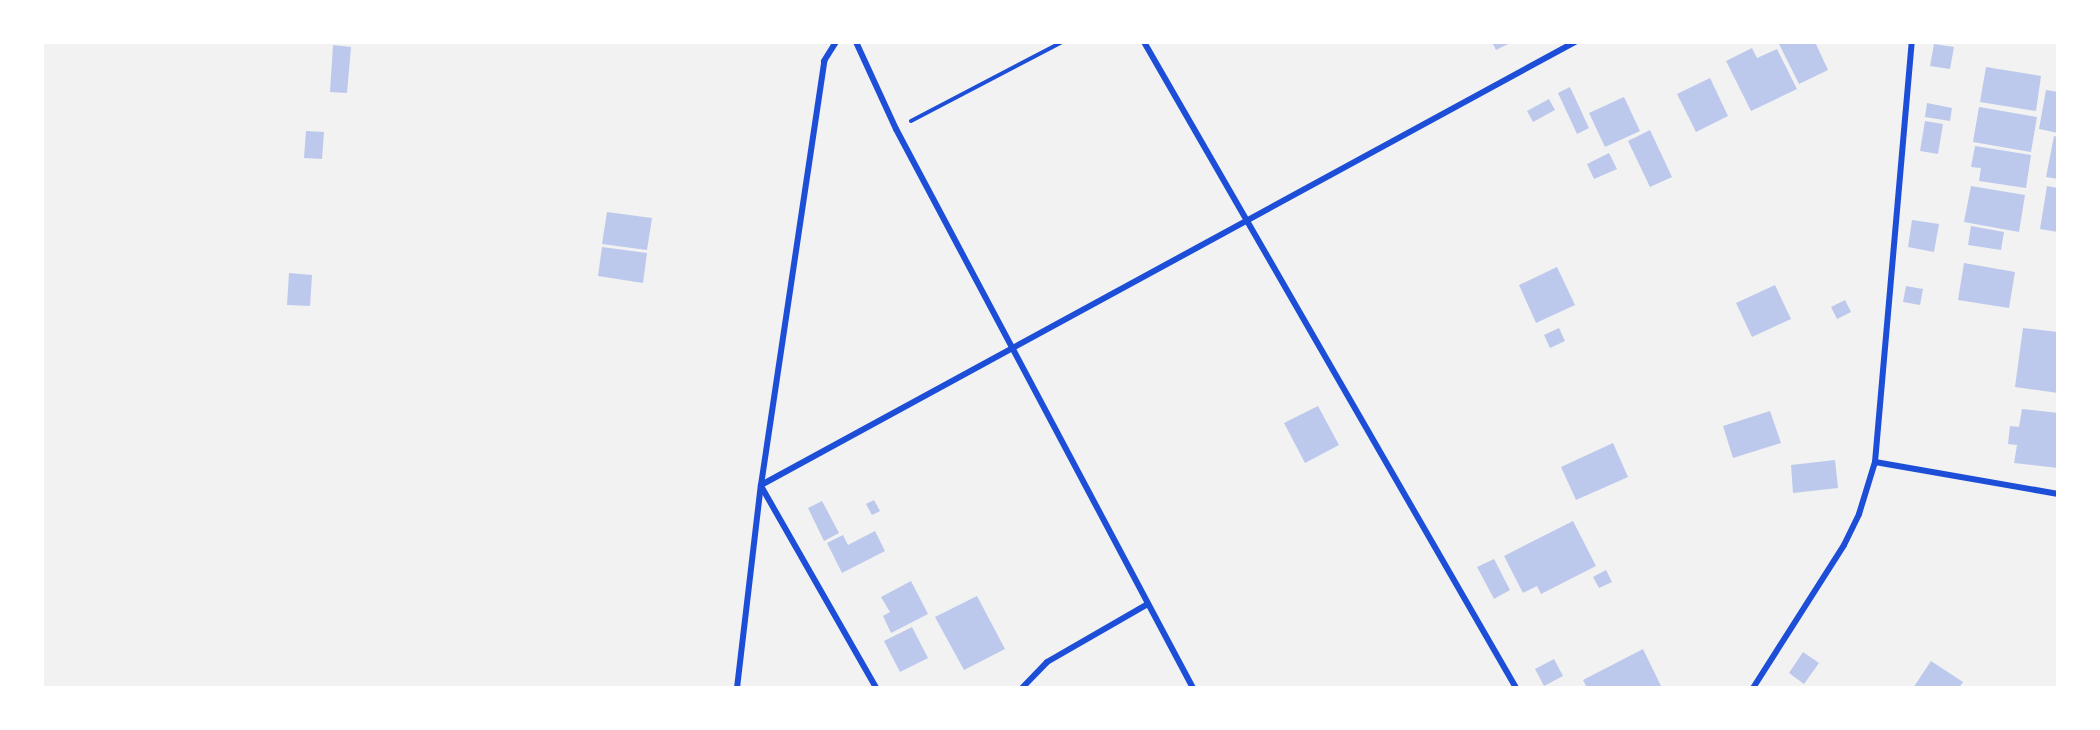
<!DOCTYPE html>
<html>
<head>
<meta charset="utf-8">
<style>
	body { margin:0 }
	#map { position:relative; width:2100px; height:730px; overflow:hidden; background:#f2f2f2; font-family:"Titillium Web",sans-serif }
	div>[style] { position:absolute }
	.building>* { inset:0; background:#bdc9ec }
	.path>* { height:4px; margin:-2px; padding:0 2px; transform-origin:2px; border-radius:2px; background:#1d4ed8 }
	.minor>* { height:6px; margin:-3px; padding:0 3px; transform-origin:3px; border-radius:3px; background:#1d4ed8 }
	span { translate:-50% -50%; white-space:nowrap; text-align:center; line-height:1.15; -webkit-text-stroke:6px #fff; paint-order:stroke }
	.frame { position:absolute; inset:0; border:44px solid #fff; pointer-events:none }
</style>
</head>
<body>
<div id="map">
	<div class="building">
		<div style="clip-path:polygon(1492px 42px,1512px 42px,1496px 50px)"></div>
		<div style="clip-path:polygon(1778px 42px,1815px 42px,1828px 70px,1799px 84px)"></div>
		<div style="clip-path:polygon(1934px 44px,1954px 47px,1950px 69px,1930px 66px)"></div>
		<div style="clip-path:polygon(333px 45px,351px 47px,347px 93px,330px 92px)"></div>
		<div style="clip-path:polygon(1752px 48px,1757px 58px,1777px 49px,1797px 89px,1751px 111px,1726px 61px)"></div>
		<div style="clip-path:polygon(1986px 67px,2041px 76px,2036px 111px,1980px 102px)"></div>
		<div style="clip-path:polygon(1710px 78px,1728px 116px,1696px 132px,1677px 94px)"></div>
		<div style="clip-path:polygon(1570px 87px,1589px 128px,1577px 134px,1558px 93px)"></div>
		<div style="clip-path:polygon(2046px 90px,2058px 92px,2058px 133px,2039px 129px)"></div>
		<div style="clip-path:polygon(1624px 97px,1640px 131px,1605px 147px,1589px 113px)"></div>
		<div style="clip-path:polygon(1549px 99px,1555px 110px,1533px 122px,1527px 111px)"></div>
		<div style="clip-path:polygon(1927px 103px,1952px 108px,1950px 121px,1925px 117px)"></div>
		<div style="clip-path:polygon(1979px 107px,2037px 117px,2031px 152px,1973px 142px)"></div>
		<div style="clip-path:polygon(1925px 121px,1943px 124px,1938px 154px,1920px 151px)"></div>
		<div style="clip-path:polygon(1650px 130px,1672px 177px,1650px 187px,1628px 141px)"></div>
		<div style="clip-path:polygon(306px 131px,324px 132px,322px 159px,304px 158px)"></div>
		<div style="clip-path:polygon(2054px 136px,2058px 137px,2058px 179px,2046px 177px)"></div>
		<div style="clip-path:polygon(1975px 146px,2031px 155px,2026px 188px,1979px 181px,1981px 168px,1971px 167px)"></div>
		<div style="clip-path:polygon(1609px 153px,1617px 169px,1594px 179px,1587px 164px)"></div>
		<div style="clip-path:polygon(1971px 186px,2025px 195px,2019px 232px,1964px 222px)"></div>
		<div style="clip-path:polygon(2047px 186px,2058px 188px,2058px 232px,2040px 229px)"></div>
		<div style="clip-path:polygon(607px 212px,652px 218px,647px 250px,602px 244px)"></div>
		<div style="clip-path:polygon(1912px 220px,1939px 224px,1934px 252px,1908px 247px)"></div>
		<div style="clip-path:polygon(1971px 226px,2004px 232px,2001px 250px,1968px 245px)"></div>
		<div style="clip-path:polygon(602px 247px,647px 253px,643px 283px,598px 276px)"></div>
		<div style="clip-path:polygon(1964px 263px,2015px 272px,2009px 308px,1958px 300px)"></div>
		<div style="clip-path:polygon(1557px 267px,1575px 305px,1536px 323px,1519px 285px)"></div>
		<div style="clip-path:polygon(289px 273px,312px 275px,310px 306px,287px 305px)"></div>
		<div style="clip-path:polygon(1775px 285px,1791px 319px,1752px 337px,1736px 303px)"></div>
		<div style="clip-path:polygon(1906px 286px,1923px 289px,1920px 305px,1903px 302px)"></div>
		<div style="clip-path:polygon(1845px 300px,1851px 312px,1837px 319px,1831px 307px)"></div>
		<div style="clip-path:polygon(1559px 328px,1565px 341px,1550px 348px,1544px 335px)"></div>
		<div style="clip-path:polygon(2023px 328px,2058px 332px,2058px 393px,2015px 387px)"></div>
		<div style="clip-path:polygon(1318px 406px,1339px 445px,1305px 463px,1284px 423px)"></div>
		<div style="clip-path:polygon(2022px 409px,2058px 413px,2058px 468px,2014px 463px,2017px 445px,2008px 444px,2010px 426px,2019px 427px)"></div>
		<div style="clip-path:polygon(1770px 411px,1781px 443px,1733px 458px,1723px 426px)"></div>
		<div style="clip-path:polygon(1613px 443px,1628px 477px,1576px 500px,1561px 467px)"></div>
		<div style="clip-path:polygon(1835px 460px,1838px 488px,1793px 493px,1791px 465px)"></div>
		<div style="clip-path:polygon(874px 500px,880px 511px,872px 515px,866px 504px)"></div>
		<div style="clip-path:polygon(822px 501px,839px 533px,824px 541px,808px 508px)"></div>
		<div style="clip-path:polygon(1573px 521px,1596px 566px,1541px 594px,1537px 586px,1523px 593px,1504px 556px)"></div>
		<div style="clip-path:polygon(875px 531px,885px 551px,842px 573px,827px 543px,843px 535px,848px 545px)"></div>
		<div style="clip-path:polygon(1494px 559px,1510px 590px,1494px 599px,1477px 567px)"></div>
		<div style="clip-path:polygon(1606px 570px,1612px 582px,1599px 588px,1593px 577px)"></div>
		<div style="clip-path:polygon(911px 581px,928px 614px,891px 633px,883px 616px,890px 612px,881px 597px)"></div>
		<div style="clip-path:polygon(977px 596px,1005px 649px,964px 670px,935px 617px)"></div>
		<div style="clip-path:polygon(912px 627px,928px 658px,900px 672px,884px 641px)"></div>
		<div style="clip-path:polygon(1643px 649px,1662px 688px,1587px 688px,1583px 680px)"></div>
		<div style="clip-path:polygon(1803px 652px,1819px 663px,1804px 684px,1789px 673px)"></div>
		<div style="clip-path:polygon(1554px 659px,1563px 676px,1544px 686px,1535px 669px)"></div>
		<div style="clip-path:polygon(1931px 661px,1963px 682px,1959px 688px,1913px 688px)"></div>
	</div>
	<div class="path">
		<div style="left:911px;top:121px;width:170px;rotate:-27.6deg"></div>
	</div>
	<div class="minor">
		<div style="left:856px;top:42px;width:96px;rotate:65.3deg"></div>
		<div style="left:896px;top:129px;width:633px;rotate:62.02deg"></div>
		<div style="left:1144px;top:42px;width:745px;rotate:60.06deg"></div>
		<div style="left:1875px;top:462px;width:186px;rotate:9.9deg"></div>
		<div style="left:761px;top:485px;width:927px;rotate:-28.56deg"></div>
		<div style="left:761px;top:486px;width:232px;rotate:60.3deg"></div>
		<div style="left:737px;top:688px;width:204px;rotate:-83.3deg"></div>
		<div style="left:761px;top:485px;width:429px;rotate:-81.5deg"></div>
		<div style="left:824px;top:61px;width:22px;rotate:-58deg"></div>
		<div style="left:1022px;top:688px;width:36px;rotate:-46deg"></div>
		<div style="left:1047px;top:662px;width:116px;rotate:-29.9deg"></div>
		<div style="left:1753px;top:688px;width:169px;rotate:-57.5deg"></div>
		<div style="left:1844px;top:545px;width:34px;rotate:-64deg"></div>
		<div style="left:1859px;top:514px;width:54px;rotate:-72.9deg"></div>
		<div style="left:1875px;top:462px;width:422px;rotate:-85deg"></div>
	</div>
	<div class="frame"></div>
</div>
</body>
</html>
